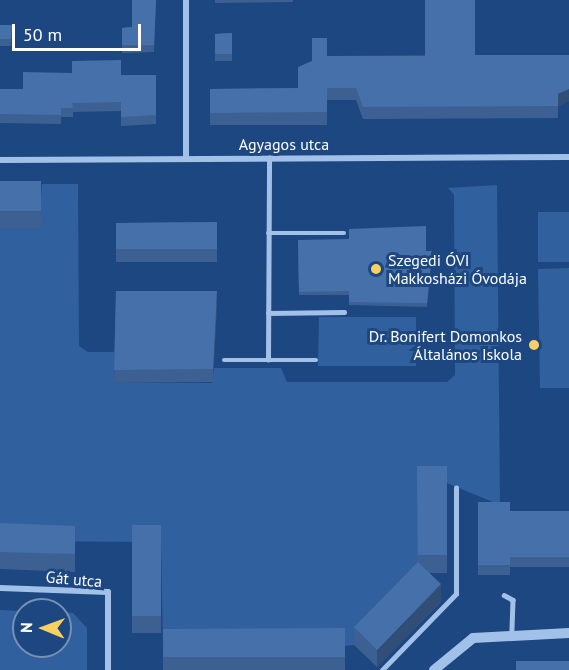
<!DOCTYPE html>
<html>
<head>
<meta charset="utf-8">
<style>
	body { margin:0 }
	#map { position:relative; width:569px; height:670px; overflow:hidden; background:#1d4781; font-family:"PT Sans",sans-serif }
	div>[style] { position:absolute }
	.green>* { inset:0; background:#31609f }
	.service>* { height:4.5px; margin:-2.25px; padding:0 2.25px; transform-origin:2.25px; border-radius:2.25px; background:#a2c1e9 }
	.minor>* { height:6px; margin:-3px; padding:0 3px; transform-origin:3px; border-radius:3px; background:#a2c1e9 }
	.tertiary>* { height:10px; margin:-5px; padding:0 5px; transform-origin:5px; border-radius:5px; background:#a2c1e9 }
	.wall>* { inset:0; background:#3c6092 }
	.shaded-wall>* { inset:0; background:#314e77 }
	.building>* { inset:0; background:#4670aa }
	.dots>* { width:16px; height:16px; translate:-50% -50%; box-sizing:border-box; border:3px solid #1d4781; border-radius:50% }
	span { translate:-50% -50%; white-space:nowrap; text-align:center; line-height:1.15; -webkit-text-stroke:6px #1d4781; paint-order:stroke }
	.street-label { font-size:16px; color:#fff }
	.poi-label { font-size:16px; color:#fff }
	.left { translate:0 -50%; text-align:left }
	.right { translate:-100% -50%; text-align:right }
	.north { position:absolute; left:12px; top:598px; width:60px; height:60px; box-sizing:border-box; background:#1d4781; border:2px solid #7791b3; border-radius:50%; rotate:271deg; font-size:16px; font-weight:700; line-height:24px; text-align:center; color:#fff }
	.north::after { content:''; display:block; margin:auto; width:21px; height:27px; background:#f8cf61; clip-path:polygon(50% 0,100% 100%,50% 72%,0 100%) }
	.scale { position:absolute; left:12px; top:24px; width:129px; height:27px; box-sizing:border-box; border:3px solid #fff; border-top:0; padding-left:8px; font-size:18px; line-height:21px; white-space:nowrap; color:#fff; -webkit-text-stroke:4px #1d4781; paint-order:stroke }
</style>
</head>
<body>
<div id="map">
	<div class="green">
		<div style="clip-path:polygon(42px 184px,78px 184px,79px 346px,88px 352px,114px 352px,114px 383px,212px 383px,213px 368px,281px 368px,287px 382px,447px 382px,455px 375px,454px 195px,448px 188px,497px 185px,500px 505px,447px 483px,418px 579px,354px 645px,344px 646px,163px 646px,161px 542px,0 541px,0 228px,41px 198px)"></div>
		<div style="clip-path:polygon(538px 212px,569px 212px,569px 262px,538px 262px)"></div>
		<div style="clip-path:polygon(569px 268px,569px 388px,540px 388px,538px 269px)"></div>
		<div style="clip-path:polygon(319px 317px,416px 317px,416px 366px,318px 366px)"></div>
		<div style="clip-path:polygon(0 610px,24px 611px,24px 646px,60px 646px,60px 612px,73px 613px,87px 628px,87px 670px,0 670px)"></div>
	</div>
	<div class="service">
		<div style="left:268px;top:233px;width:76px"></div>
		<div style="left:268px;top:313px;width:76px;rotate:-0.8deg"></div>
		<div style="left:224px;top:360px;width:44px"></div>
		<div style="left:268px;top:360px;width:202px;rotate:-89.7deg"></div>
		<div style="left:268px;top:360px;width:48px"></div>
		<div style="left:504px;top:595px;width:10px;rotate:29deg"></div>
		<div style="left:513px;top:600px;width:33px;rotate:92deg"></div>
		<div style="left:382px;top:670px;width:106px;rotate:-45.8deg"></div>
		<div style="left:456px;top:594px;width:106px;rotate:-90deg"></div>
	</div>
	<div class="minor">
		<div style="left:186px;top:158px;width:158px;rotate:-90deg"></div>
		<div style="left:0;top:160px;width:569px;rotate:-0.3deg"></div>
		<div style="left:0;top:588px;width:108px;rotate:2.1deg"></div>
		<div style="left:108px;top:592px;width:78px;rotate:90deg"></div>
	</div>
	<div class="tertiary">
		<div style="left:434px;top:670px;width:50px;rotate:-39.4deg"></div>
		<div style="left:473px;top:638px;width:96px;rotate:-3deg"></div>
	</div>
	<div class="wall">
		<div style="clip-path:polygon(156px 0,154px 52px,122px 53px,122px 28px,132px 27px)"></div>
		<div style="clip-path:polygon(215px 0,293px 0,293px 2px,215px 3px)"></div>
		<div style="clip-path:polygon(0 25px,12px 25px,11px 46px,0 46px)"></div>
		<div style="clip-path:polygon(232px 33px,232px 61px,215px 61px,215px 34px)"></div>
		<div style="clip-path:polygon(475px 55px,569px 101px,558px 106px,558px 118px,363px 119px,356px 100px,327px 100px,327px 125px,210px 125px,210px 89px,298px 88px,327px 56px)"></div>
		<div style="clip-path:polygon(121px 75px,156px 75px,156px 124px,121px 126px,121px 111px,73px 112px,73px 117px,61px 117px,61px 124px,0 123px,0 89px,23px 89px)"></div>
		<div style="clip-path:polygon(0 181px,41px 181px,41px 228px,0 228px)"></div>
		<div style="clip-path:polygon(217px 222px,217px 262px,116px 262px,116px 223px)"></div>
		<div style="clip-path:polygon(298px 240px,426px 251px,432px 254px,427px 307px,349px 305px,349px 295px,299px 295px)"></div>
		<div style="clip-path:polygon(116px 291px,217px 304px,213px 382px,114px 383px)"></div>
		<div style="clip-path:polygon(417px 466px,447px 466px,447px 573px,429px 573px,441px 602px,377px 667px,354px 645px,354px 627px,417px 562px)"></div>
		<div style="clip-path:polygon(478px 502px,510px 511px,569px 511px,569px 567px,510px 567px,510px 575px,478px 575px)"></div>
		<div style="clip-path:polygon(0 523px,75px 543px,75px 572px,0 569px)"></div>
		<div style="clip-path:polygon(132px 525px,161px 525px,161px 633px,132px 633px)"></div>
		<div style="clip-path:polygon(345px 628px,345px 670px,163px 670px,163px 629px)"></div>
	</div>
	<div class="shaded-wall">
		<div style="clip-path:polygon(569px 89px,569px 101px,558px 107px,558px 94px)"></div>
		<div style="clip-path:polygon(217px 291px,217px 304px,213px 382px,213px 369px)"></div>
		<div style="clip-path:polygon(441px 584px,441px 602px,377px 667px,377px 650px)"></div>
	</div>
	<div class="building">
		<div style="clip-path:polygon(132px 0,156px 0,154px 45px,122px 45px,122px 28px,132px 27px)"></div>
		<div style="clip-path:polygon(425px 0,475px 0,475px 55px,569px 55px,569px 89px,558px 94px,558px 106px,363px 107px,356px 88px,327px 88px,327px 112px,210px 113px,210px 89px,298px 88px,298px 67px,312px 61px,312px 38px,327px 38px,327px 56px,425px 56px)"></div>
		<div style="clip-path:polygon(0 25px,12px 25px,11px 39px,0 39px)"></div>
		<div style="clip-path:polygon(232px 33px,232px 54px,215px 54px,215px 34px)"></div>
		<div style="clip-path:polygon(121px 60px,121px 75px,156px 75px,156px 115px,121px 117px,121px 102px,72px 103px,73px 108px,61px 108px,61px 115px,0 114px,0 89px,23px 89px,23px 72px,72px 73px,72px 61px)"></div>
		<div style="clip-path:polygon(0 181px,41px 181px,41px 211px,0 211px)"></div>
		<div style="clip-path:polygon(217px 222px,217px 249px,116px 249px,116px 223px)"></div>
		<div style="clip-path:polygon(426px 226px,426px 251px,432px 251px,427px 303px,349px 302px,349px 291px,299px 292px,298px 240px,349px 239px,349px 229px)"></div>
		<div style="clip-path:polygon(116px 291px,217px 291px,213px 369px,114px 370px)"></div>
		<div style="clip-path:polygon(417px 466px,447px 466px,447px 555px,418px 555px)"></div>
		<div style="clip-path:polygon(478px 502px,510px 502px,510px 511px,569px 511px,569px 557px,510px 557px,510px 565px,478px 565px)"></div>
		<div style="clip-path:polygon(0 523px,75px 526px,75px 554px,0 552px)"></div>
		<div style="clip-path:polygon(132px 525px,161px 525px,161px 616px,132px 616px)"></div>
		<div style="clip-path:polygon(418px 562px,441px 584px,377px 650px,354px 627px)"></div>
		<div style="clip-path:polygon(345px 628px,345px 657px,163px 657px,163px 629px)"></div>
		<div style="clip-path:polygon(516px 661px,569px 661px,569px 670px,516px 670px)"></div>
	</div>
	<div class="dots">
		<div style="left:376px;top:269px;background:#f8cf61"></div>
		<div style="left:534px;top:345px;background:#f8cf61"></div>
	</div>
	<div class="street-label">
		<span style="left:284px;top:144px">Agyagos utca</span>
		<span style="left:74px;top:579px;rotate:5deg">Gát utca</span>
	</div>
	<div class="poi-label">
		<span class="left" style="left:388px;top:269px">Szegedi ÓVI<br>Makkosházi Óvodája</span>
		<span class="right" style="left:522px;top:345px">Dr. Bonifert Domonkos<br>Általános Iskola</span>
	</div>
	<div class="north">N</div>
	<div class="scale">50 m</div>
</div>
</body>
</html>
